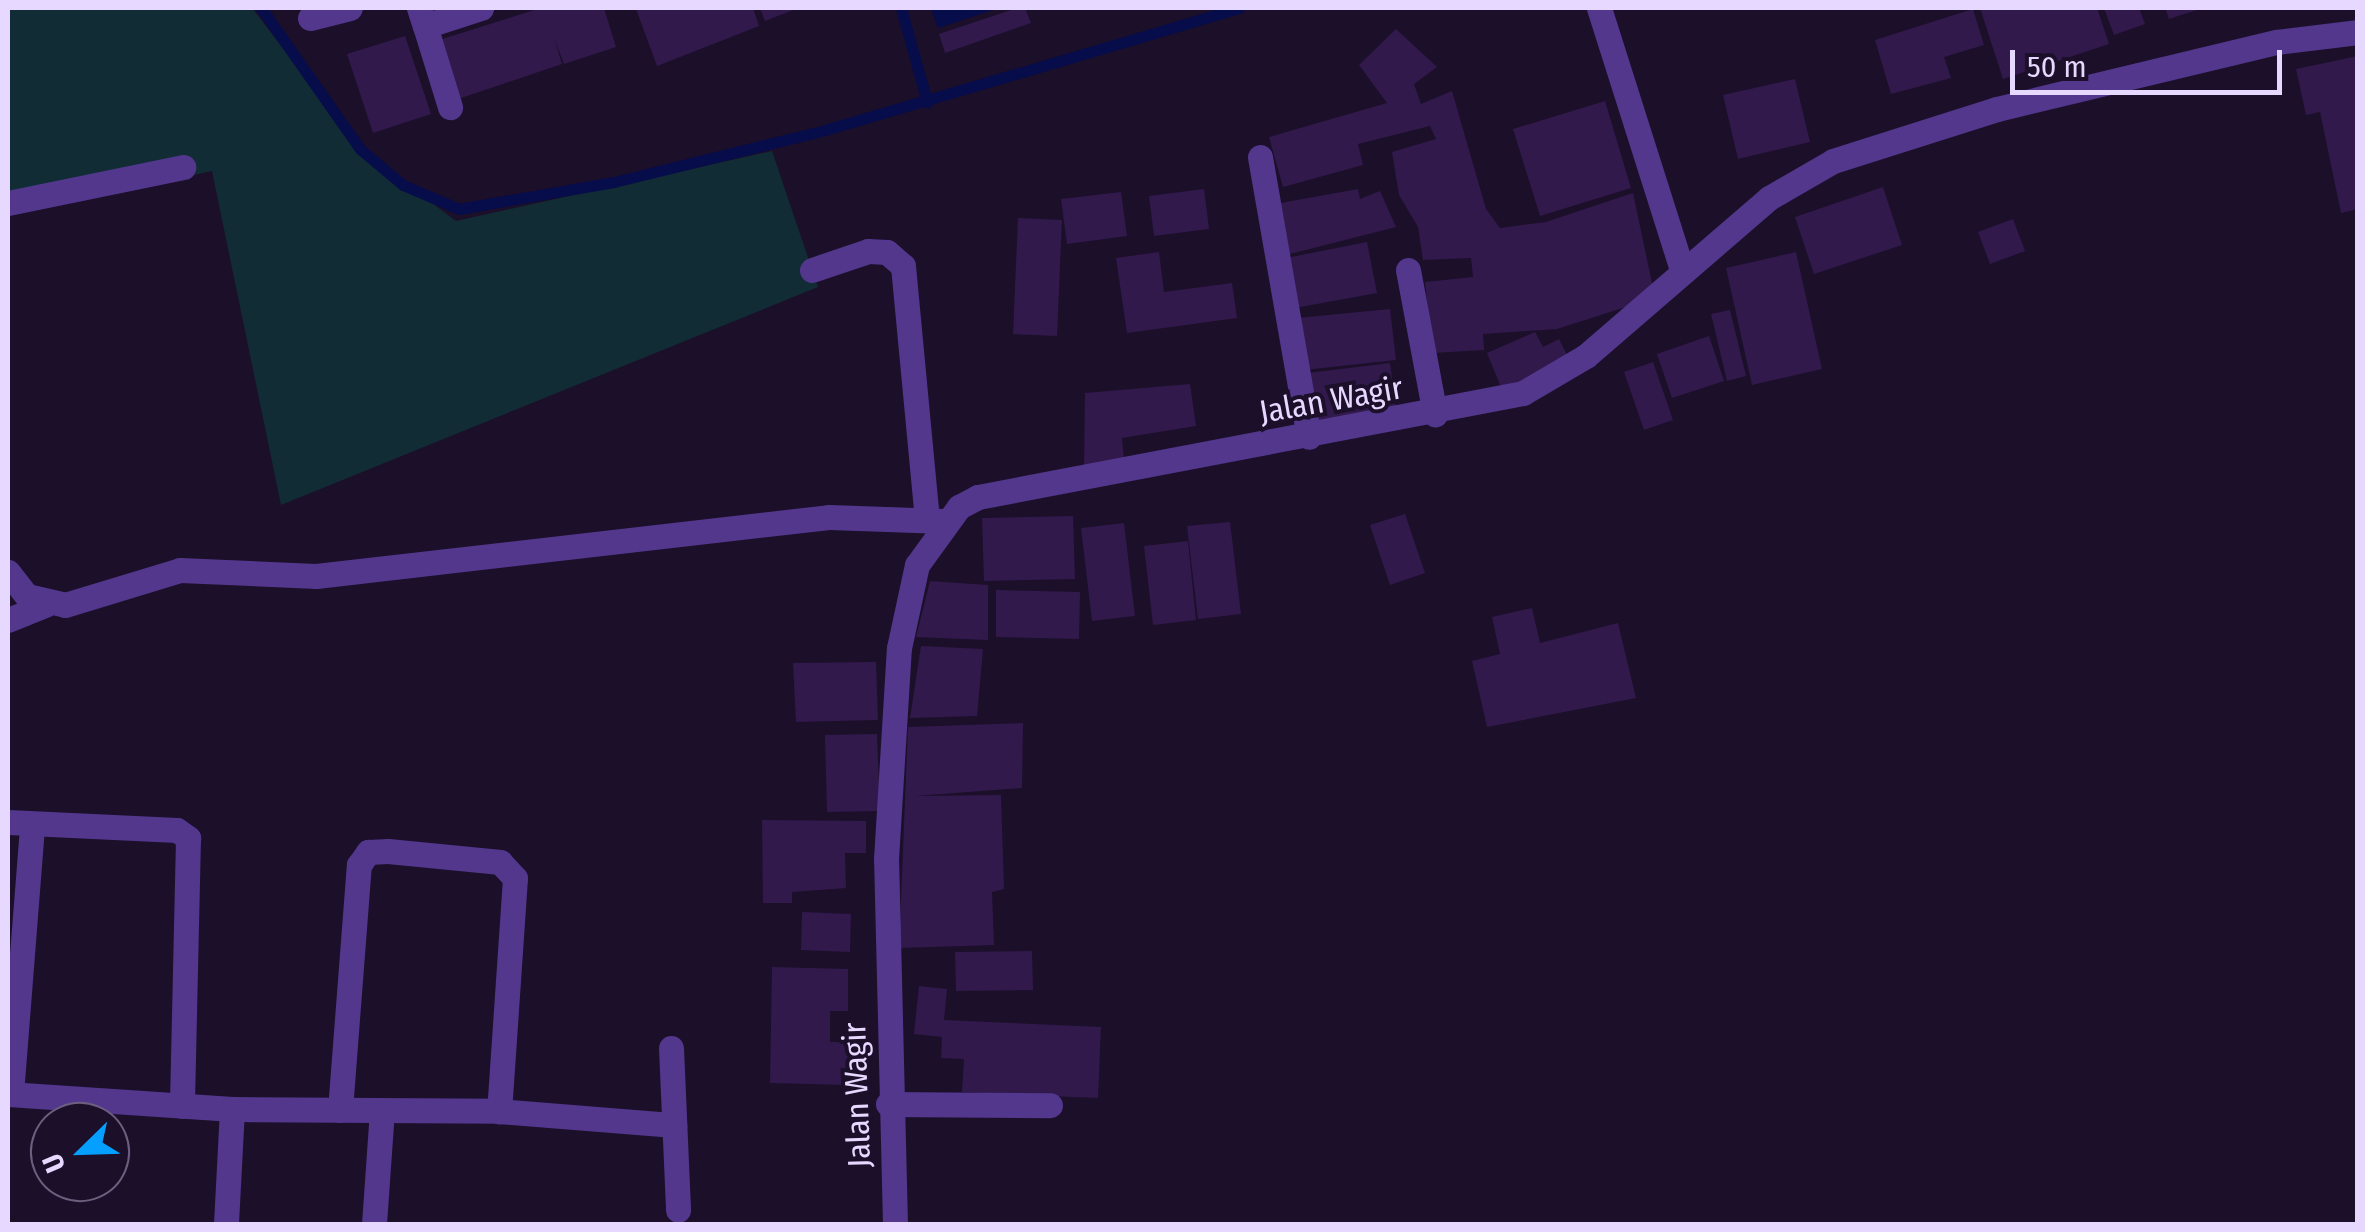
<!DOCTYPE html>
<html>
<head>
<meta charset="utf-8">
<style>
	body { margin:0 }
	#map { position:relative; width:2365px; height:1232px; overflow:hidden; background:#1b0f2a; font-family:"Fira Sans Condensed",sans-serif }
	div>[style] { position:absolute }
	.green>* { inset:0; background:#112c35 }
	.water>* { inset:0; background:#070c4b }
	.stream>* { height:11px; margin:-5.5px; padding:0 5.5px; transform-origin:5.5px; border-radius:5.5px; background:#070c4b }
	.building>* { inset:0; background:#32194c }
	.minor>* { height:25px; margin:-12.5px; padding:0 12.5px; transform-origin:12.5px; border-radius:12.5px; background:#52378c }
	span { translate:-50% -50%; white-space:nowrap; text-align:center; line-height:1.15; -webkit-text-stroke:8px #1b0f2a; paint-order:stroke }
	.street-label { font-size:32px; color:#e7d8ff }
	.frame { position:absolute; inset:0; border:10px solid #e7d8ff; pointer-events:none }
	.north { position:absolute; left:30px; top:1102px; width:100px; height:100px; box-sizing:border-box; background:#1b0f2a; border:2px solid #6d5f7f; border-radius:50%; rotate:247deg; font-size:28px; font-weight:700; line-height:40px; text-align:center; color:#e7d8ff }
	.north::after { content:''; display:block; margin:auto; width:35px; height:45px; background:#049fff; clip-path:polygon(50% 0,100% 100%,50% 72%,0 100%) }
	.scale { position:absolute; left:2010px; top:50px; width:272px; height:45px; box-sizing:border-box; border:5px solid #e7d8ff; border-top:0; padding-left:12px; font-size:30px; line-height:35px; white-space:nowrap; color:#e7d8ff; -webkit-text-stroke:8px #1b0f2a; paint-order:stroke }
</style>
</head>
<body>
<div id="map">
	<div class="green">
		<div style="clip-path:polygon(8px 8px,252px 8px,360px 149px,456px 221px,772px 151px,818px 287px,281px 505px,212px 171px,8px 216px)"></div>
	</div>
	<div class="water">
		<div style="clip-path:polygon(931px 8px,999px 8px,938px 28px)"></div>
	</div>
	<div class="stream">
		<div style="left:261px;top:8px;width:172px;rotate:54.9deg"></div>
		<div style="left:360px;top:149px;width:56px;rotate:39.9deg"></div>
		<div style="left:403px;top:185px;width:61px;rotate:23.2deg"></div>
		<div style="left:459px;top:209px;width:157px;rotate:-9.9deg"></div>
		<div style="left:614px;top:182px;width:217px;rotate:-13.8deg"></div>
		<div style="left:825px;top:130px;width:432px;rotate:-16.4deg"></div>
		<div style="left:901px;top:8px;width:98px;rotate:74.5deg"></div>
	</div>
	<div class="building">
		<div style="clip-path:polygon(541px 8px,604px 8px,616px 47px,564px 64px,554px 38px,562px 64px,458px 99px,439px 40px)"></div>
		<div style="clip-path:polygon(753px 8px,759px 26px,657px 66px,636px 9px)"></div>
		<div style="clip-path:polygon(760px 8px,798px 8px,765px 21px)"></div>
		<div style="clip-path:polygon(1017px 8px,1025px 8px,1031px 23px,945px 53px,939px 34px)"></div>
		<div style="clip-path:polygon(1980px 8px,2097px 8px,2109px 44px,2003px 79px)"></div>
		<div style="clip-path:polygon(2104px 8px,2139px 8px,2145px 24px,2114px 35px)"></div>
		<div style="clip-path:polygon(2165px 8px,2203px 8px,2169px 19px)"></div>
		<div style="clip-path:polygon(1973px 9px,1984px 45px,1944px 57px,1951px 78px,1891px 94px,1875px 40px)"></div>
		<div style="clip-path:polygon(1396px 29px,1437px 67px,1414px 84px,1421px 104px,1452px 91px,1486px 209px,1500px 228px,1546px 222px,1633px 193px,1652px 283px,1635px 304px,1557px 329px,1483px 334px,1484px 350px,1433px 353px,1425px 282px,1473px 277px,1471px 258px,1423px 260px,1418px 227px,1399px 195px,1392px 152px,1436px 139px,1430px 126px,1358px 144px,1363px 165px,1283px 187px,1269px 137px,1387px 103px,1359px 65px)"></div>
		<div style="clip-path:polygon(405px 36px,431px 114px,373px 133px,347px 54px)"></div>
		<div style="clip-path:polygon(2358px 56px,2358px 209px,2341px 213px,2320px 112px,2306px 115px,2296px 69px)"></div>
		<div style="clip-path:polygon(1795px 79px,1810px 142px,1738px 159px,1723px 95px)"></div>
		<div style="clip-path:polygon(1605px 101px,1631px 188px,1540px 216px,1513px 129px)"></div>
		<div style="clip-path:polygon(1883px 187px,1902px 245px,1814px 274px,1795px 217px)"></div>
		<div style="clip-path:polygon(1204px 189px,1209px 229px,1154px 236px,1149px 196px)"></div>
		<div style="clip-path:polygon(1358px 189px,1360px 199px,1380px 191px,1396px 227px,1286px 255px,1275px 204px)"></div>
		<div style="clip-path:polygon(1121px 192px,1127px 236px,1067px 244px,1061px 199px)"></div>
		<div style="clip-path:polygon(1018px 218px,1062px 220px,1057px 336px,1013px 334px)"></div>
		<div style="clip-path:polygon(2013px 219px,2025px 251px,1990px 264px,1978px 232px)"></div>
		<div style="clip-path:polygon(1367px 242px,1377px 293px,1295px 308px,1286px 258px)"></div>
		<div style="clip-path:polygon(1159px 252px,1164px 292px,1232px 283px,1237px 318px,1127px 333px,1116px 258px)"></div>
		<div style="clip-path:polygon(1796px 252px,1822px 369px,1752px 385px,1726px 268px)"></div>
		<div style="clip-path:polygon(1390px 309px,1396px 360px,1304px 370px,1297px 318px)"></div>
		<div style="clip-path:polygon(1730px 310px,1746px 376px,1727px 381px,1711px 314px)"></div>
		<div style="clip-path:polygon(1535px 332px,1543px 347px,1559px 339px,1570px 361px,1503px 392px,1487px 353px)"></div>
		<div style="clip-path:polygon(1709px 336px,1724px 381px,1672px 398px,1657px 354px)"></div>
		<div style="clip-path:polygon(1653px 362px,1673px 420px,1644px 430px,1624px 372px)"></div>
		<div style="clip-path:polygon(1390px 363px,1397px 414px,1314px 424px,1308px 373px)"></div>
		<div style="clip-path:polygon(1190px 384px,1196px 426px,1122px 438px,1124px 460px,1084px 468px,1085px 393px)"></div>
		<div style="clip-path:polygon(1405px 514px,1425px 573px,1390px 585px,1370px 525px)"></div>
		<div style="clip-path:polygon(1073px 516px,1075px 579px,984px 581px,982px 518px)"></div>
		<div style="clip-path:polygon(1230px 522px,1241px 614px,1198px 619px,1187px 526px)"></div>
		<div style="clip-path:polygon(1124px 523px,1135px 616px,1092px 621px,1081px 528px)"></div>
		<div style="clip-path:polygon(1188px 541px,1196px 620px,1153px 625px,1144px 546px)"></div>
		<div style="clip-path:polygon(930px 581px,988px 585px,988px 640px,916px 637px)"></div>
		<div style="clip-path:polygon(996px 590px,1080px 592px,1079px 639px,996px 637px)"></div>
		<div style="clip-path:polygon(1532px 608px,1540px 643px,1618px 623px,1636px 698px,1487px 727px,1472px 661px,1500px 654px,1492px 617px)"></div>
		<div style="clip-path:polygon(921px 646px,983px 649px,977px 716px,910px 718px)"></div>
		<div style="clip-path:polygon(876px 662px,878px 720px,796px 722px,793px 663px)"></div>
		<div style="clip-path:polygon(1023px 723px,1022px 788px,915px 796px,1001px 795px,1004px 889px,992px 892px,994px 945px,899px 948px,908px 727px)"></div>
		<div style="clip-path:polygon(877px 734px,880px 811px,827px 812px,825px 735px)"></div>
		<div style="clip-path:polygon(762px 820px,866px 821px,866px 853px,845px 853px,846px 888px,792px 892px,792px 903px,763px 903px)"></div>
		<div style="clip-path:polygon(802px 912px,851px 914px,850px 952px,801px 950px)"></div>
		<div style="clip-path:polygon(1032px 951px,1033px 990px,956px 991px,955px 952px)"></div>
		<div style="clip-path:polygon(772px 967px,848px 969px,848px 1011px,830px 1011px,830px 1042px,849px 1042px,848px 1085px,770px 1083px)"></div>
		<div style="clip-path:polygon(919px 986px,947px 989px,944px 1020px,1101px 1027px,1098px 1098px,962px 1092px,964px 1059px,941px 1058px,942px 1037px,914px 1034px)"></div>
	</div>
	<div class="minor">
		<div style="left:419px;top:8px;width:19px;rotate:72deg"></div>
		<div style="left:425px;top:26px;width:59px;rotate:-17.8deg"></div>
		<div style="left:1599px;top:8px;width:275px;rotate:72.4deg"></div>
		<div style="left:310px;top:18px;width:41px;rotate:-14deg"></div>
		<div style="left:425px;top:26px;width:85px;rotate:72.8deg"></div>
		<div style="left:1260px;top:157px;width:284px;rotate:80.1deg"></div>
		<div style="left:8px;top:203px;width:179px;rotate:-11.6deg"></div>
		<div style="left:812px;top:270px;width:59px;rotate:-18.7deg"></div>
		<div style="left:868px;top:251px;width:19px;rotate:3deg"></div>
		<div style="left:887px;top:252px;width:21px;rotate:41deg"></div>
		<div style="left:903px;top:266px;width:255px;rotate:84.6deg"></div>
		<div style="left:1408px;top:270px;width:147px;rotate:79.4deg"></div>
		<div style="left:8px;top:572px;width:31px;rotate:52deg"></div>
		<div style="left:27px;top:596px;width:39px;rotate:13deg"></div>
		<div style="left:65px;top:605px;width:120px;rotate:-16.9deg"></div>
		<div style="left:180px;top:570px;width:136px;rotate:2.5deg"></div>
		<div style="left:316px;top:576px;width:516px;rotate:-6.56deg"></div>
		<div style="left:829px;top:517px;width:115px;rotate:2deg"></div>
		<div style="left:8px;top:620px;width:40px;rotate:-22deg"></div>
		<div style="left:8px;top:822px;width:169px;rotate:2.7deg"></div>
		<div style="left:177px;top:830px;width:14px;rotate:36deg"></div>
		<div style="left:188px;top:838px;width:268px;rotate:91.3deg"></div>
		<div style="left:671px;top:1048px;width:162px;rotate:87.5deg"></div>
		<div style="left:8px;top:1094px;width:225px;rotate:3.8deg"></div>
		<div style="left:232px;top:1109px;width:115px;rotate:93deg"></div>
		<div style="left:11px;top:1094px;width:270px;rotate:-85.5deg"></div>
		<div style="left:888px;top:1104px;width:162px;rotate:0.4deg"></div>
		<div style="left:232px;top:1109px;width:267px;rotate:0.4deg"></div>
		<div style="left:499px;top:1111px;width:176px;rotate:4.6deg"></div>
		<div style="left:340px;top:1110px;width:246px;rotate:-85.6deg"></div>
		<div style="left:359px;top:865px;width:16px;rotate:-55deg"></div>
		<div style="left:368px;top:852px;width:20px;rotate:-3deg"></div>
		<div style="left:388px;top:851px;width:113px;rotate:5.6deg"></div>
		<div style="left:500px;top:862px;width:22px;rotate:47deg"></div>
		<div style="left:515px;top:878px;width:234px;rotate:93.9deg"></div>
		<div style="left:374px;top:1224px;width:113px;rotate:-86deg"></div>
		<div style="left:895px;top:1224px;width:365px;rotate:-91.4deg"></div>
		<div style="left:886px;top:859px;width:211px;rotate:-86.5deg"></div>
		<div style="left:899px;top:648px;width:85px;rotate:-77.8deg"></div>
		<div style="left:917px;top:565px;width:72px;rotate:-54.1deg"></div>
		<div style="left:959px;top:507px;width:21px;rotate:-28deg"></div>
		<div style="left:978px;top:497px;width:555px;rotate:-10.8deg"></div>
		<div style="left:1523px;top:393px;width:73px;rotate:-30.4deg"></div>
		<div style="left:1586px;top:356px;width:242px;rotate:-40.8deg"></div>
		<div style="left:1769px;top:198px;width:74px;rotate:-30deg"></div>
		<div style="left:1833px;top:161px;width:172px;rotate:-17.6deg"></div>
		<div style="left:1997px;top:109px;width:288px;rotate:-13.5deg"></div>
		<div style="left:2277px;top:42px;width:82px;rotate:-7deg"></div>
	</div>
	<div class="street-label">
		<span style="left:1331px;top:400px;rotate:-10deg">Jalan Wagir</span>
		<span style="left:857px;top:1095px;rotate:-92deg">Jalan Wagir</span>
	</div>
	<div class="frame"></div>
	<div class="north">U</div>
	<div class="scale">50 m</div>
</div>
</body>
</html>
